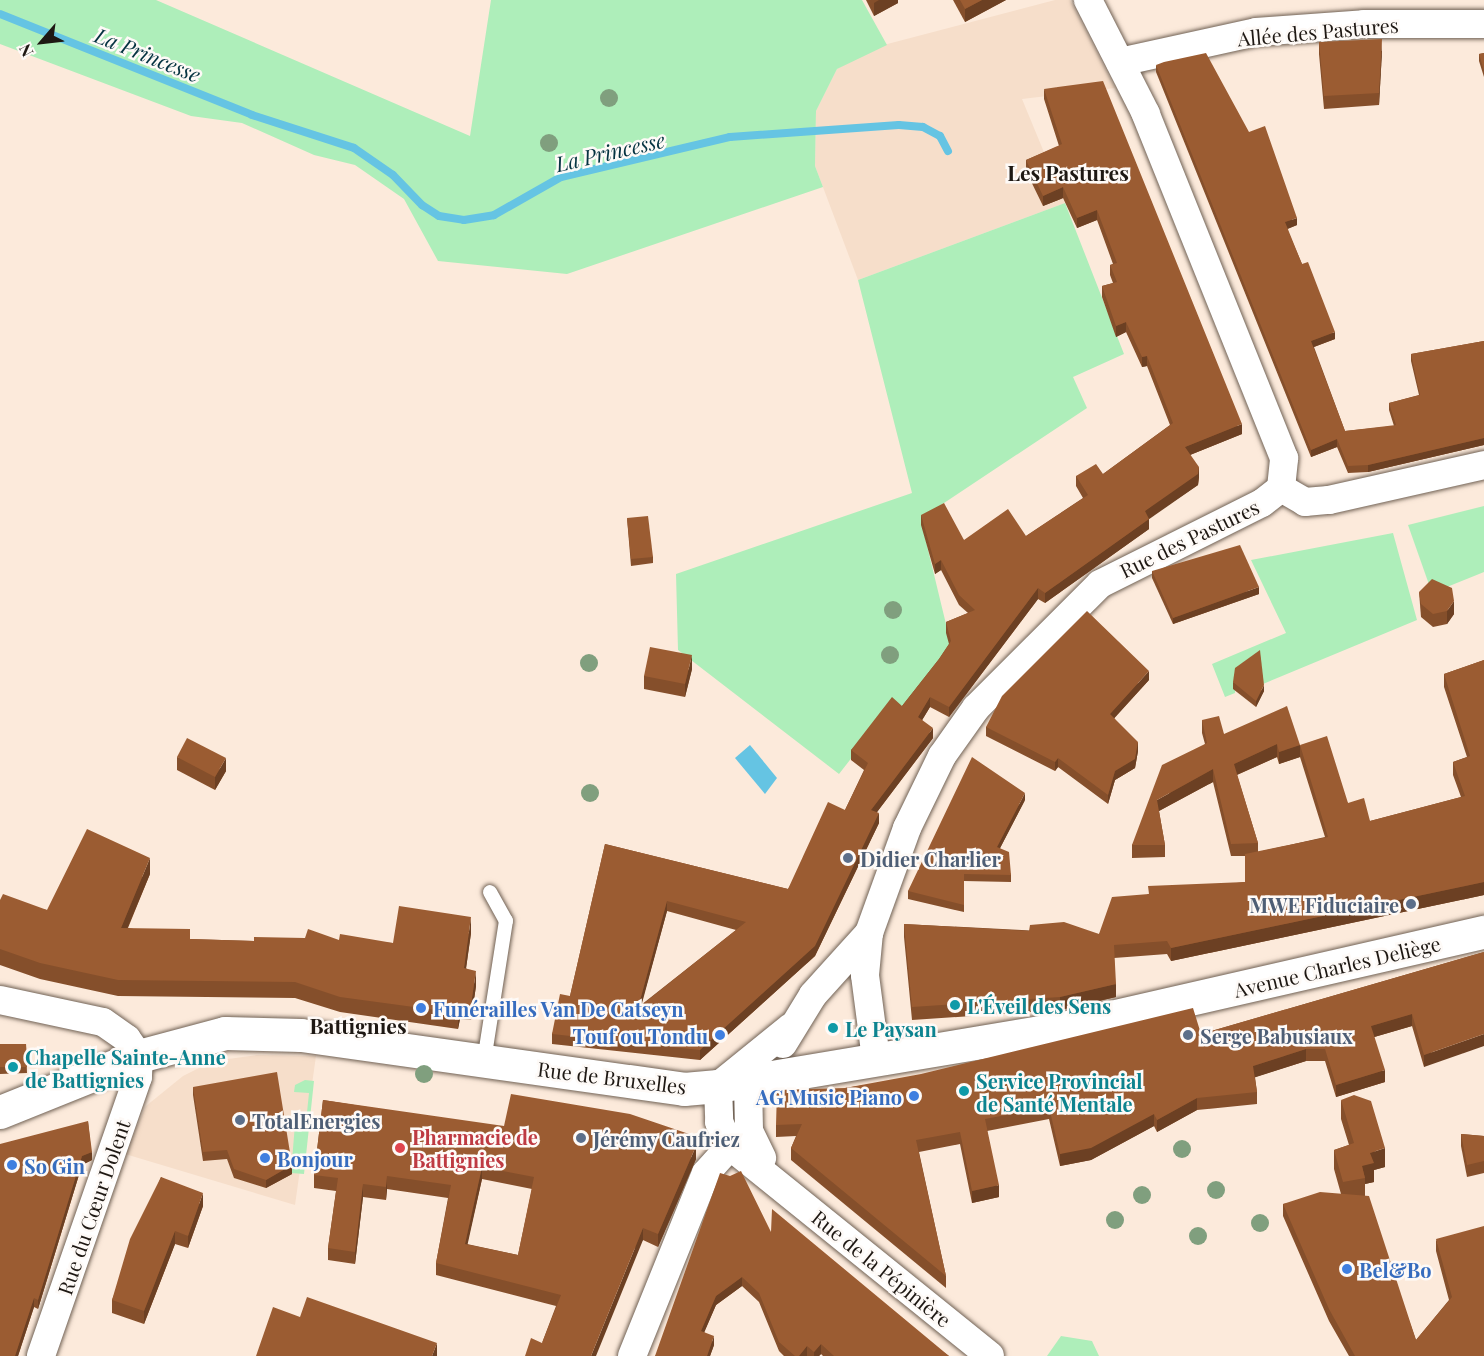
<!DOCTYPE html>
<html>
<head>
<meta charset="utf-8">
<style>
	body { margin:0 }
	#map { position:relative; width:1484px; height:1356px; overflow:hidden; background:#fceadb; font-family:"Playfair Display",serif }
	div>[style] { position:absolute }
	.built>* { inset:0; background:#f6deca }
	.green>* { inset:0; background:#aeeeba }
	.water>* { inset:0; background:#65c4e3 }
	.stream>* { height:8px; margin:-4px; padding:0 4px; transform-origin:4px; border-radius:4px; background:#65c4e3 }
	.roads { filter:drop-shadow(0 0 2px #706154) drop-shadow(0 0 2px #706154) }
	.lane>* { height:14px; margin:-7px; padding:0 7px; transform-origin:7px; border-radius:7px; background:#fff }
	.street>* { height:28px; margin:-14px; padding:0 14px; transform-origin:14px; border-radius:14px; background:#fff }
	.secondary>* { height:33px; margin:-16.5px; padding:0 16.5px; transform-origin:16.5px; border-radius:16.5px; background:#fff }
	.trees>* { width:18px; height:18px; margin:-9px; border-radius:50%; background:#809f7e }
	.wall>* { inset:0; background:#854f2b }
	.shaded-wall>* { inset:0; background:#6c4023 }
	.building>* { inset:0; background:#9b5c32 }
	.dots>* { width:16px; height:16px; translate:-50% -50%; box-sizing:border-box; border:3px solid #fefaf7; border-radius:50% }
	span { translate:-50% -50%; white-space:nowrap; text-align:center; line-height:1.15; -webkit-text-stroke:5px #fefaf7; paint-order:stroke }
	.street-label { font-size:20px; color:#1e1813 }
	.service-label { font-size:20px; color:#4e5e75; font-weight:700 }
	.left { translate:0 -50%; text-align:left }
	.right { translate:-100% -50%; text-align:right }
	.culture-label { font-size:20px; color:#0d838f; font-weight:700 }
	.shop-label { font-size:20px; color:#366cbe; font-weight:700 }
	.health-label { font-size:20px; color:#be3a42; font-weight:700 }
	.water-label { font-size:21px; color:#053341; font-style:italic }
	.neighbourhood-label { font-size:21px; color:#1e1813; font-weight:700 }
	.north { position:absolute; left:12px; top:12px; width:60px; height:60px; -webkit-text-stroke:4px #fefaf7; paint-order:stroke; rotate:242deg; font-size:16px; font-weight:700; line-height:24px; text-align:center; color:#1e1813 }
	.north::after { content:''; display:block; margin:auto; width:21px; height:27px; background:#1e1813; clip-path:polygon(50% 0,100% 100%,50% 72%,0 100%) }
</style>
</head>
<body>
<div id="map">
	<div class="built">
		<div style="clip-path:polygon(1055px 0,1070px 0,1115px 88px,1022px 99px,1065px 203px,858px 280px,815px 166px,816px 111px,837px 69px,876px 47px)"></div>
		<div style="clip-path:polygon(257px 1055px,316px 1056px,295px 1205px,125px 1154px,146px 1106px,183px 1076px,213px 1061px)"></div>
	</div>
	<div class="green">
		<div style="clip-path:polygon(0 0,156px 0,470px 136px,491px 0,862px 0,887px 45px,837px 69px,816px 111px,815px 166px,823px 187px,567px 274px,438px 261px,404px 199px,355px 165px,314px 155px,242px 123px,191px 116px,0 44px)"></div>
		<div style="clip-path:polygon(1065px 203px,1124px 354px,1073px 377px,1087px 408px,941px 505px,922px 525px,953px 653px,904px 714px,892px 706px,839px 774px,678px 650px,676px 574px,912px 493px,858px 280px)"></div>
		<div style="clip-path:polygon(1484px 506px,1484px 572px,1432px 593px,1408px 525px)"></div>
		<div style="clip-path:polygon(1393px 533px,1417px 620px,1263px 684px,1235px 675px,1235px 693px,1225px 697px,1212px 664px,1286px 633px,1251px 560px)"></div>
		<div style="clip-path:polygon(305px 1080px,314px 1081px,304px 1174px,291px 1173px,295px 1124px,306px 1122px,309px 1093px,294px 1092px,295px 1085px)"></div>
		<div style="clip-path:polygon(1061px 1336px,1092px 1341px,1099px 1356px,1047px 1356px)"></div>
	</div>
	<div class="water">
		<div style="clip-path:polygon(750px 745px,777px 778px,765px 794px,735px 758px)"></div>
	</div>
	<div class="stream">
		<div style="left:0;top:14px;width:271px;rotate:21.8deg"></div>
		<div style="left:252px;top:115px;width:107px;rotate:17.9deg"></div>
		<div style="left:354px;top:148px;width:47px;rotate:34.7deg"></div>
		<div style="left:393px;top:175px;width:42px;rotate:46deg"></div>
		<div style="left:422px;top:205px;width:20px;rotate:33deg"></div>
		<div style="left:439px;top:216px;width:25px;rotate:9deg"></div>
		<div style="left:464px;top:220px;width:30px;rotate:-9deg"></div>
		<div style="left:494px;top:215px;width:77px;rotate:-29.6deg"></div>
		<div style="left:561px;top:177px;width:174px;rotate:-13.3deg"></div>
		<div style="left:730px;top:137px;width:169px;rotate:-4.1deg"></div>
		<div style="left:899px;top:125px;width:24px;rotate:5deg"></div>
		<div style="left:923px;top:127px;width:19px;rotate:28deg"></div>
		<div style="left:940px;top:136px;width:17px;rotate:62deg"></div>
	</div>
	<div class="roads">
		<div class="lane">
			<div style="left:484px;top:1061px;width:142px;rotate:-81.1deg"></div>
			<div style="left:506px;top:921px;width:33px;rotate:-119deg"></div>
		</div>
		<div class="street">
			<div style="left:1120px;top:62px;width:139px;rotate:-12.4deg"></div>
			<div style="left:1256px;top:32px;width:108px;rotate:-4.2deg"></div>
			<div style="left:1364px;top:24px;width:120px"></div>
			<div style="left:1281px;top:488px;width:28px;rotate:30deg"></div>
			<div style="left:1305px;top:502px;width:24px;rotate:-5deg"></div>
			<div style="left:1329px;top:500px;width:159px;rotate:-12.7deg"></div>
			<div style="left:0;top:1000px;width:105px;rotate:12.1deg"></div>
			<div style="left:103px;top:1022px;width:29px;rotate:35deg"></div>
			<div style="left:127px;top:1039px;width:21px;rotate:55deg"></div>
			<div style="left:139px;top:1056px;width:21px;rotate:93deg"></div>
			<div style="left:138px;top:1077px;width:295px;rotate:109.2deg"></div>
			<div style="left:791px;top:1027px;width:94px;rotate:141.1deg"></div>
			<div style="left:718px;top:1086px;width:36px;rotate:88deg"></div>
			<div style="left:719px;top:1122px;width:26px;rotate:65deg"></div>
			<div style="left:730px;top:1146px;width:334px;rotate:38.9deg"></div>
			<div style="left:783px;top:1044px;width:57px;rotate:-58.5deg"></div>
			<div style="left:813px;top:995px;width:84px;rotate:-47.9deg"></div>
			<div style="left:876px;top:1059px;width:85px;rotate:-97.5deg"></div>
			<div style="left:865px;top:975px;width:42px;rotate:-84.6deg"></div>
			<div style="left:869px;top:933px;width:112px;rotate:-70.1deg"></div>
			<div style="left:907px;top:828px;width:80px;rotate:-64.1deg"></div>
			<div style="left:942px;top:756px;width:59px;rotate:-54.7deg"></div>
			<div style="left:976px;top:708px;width:175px;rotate:-45deg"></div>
			<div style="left:1100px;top:584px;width:181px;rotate:-26.6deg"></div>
			<div style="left:1262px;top:503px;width:24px;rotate:-38deg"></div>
			<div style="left:1281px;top:488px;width:30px;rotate:-84deg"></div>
			<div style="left:1284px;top:458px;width:371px;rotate:-111.9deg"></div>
			<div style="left:1146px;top:114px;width:128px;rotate:-117deg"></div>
			<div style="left:748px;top:1082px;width:49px;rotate:88.8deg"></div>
			<div style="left:749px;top:1131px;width:30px;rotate:64deg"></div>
			<div style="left:632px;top:1356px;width:197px;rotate:-68deg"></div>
			<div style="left:706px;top:1173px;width:36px;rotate:-48deg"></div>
			<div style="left:730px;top:1146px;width:19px;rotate:-9deg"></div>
		</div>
		<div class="secondary">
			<div style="left:0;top:1112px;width:150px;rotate:-21.9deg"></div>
			<div style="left:139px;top:1056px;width:89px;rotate:-15deg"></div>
			<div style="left:225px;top:1033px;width:76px;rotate:1.5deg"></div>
			<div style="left:301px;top:1035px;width:387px;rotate:8deg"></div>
			<div style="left:684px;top:1089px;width:34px;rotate:-5deg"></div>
			<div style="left:718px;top:1086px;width:346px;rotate:-9.5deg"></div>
			<div style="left:1059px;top:1029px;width:436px;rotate:-12.9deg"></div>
		</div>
	</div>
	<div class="trees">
		<div style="left:609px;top:98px"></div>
		<div style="left:549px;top:143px"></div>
		<div style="left:893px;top:610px"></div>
		<div style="left:890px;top:655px"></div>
		<div style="left:589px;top:663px"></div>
		<div style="left:590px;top:793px"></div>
		<div style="left:424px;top:1074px"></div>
		<div style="left:1182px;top:1149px"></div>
		<div style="left:1216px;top:1190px"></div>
		<div style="left:1142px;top:1195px"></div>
		<div style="left:1115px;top:1220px"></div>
		<div style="left:1260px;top:1223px"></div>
		<div style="left:1198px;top:1236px"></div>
	</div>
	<div class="wall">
		<div style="clip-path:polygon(866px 0,898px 0,898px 3px,874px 16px)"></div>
		<div style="clip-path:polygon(953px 0,1006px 0,965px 22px)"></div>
		<div style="clip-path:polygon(1319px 42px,1382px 51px,1379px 105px,1324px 109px,1319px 54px)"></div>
		<div style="clip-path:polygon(1484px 53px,1484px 77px,1479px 61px,1479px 54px)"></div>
		<div style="clip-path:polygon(1156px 65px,1297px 225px,1287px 229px,1302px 264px,1335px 339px,1314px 347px,1345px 431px,1394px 426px,1389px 410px,1389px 403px,1419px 395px,1411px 361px,1411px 354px,1484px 341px,1484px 445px,1368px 472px,1348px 473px,1337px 447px,1311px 457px,1156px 72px)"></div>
		<div style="clip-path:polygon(evenodd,1044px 89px,1242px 434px,1190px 455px,1199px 477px,1198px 485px,1149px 518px,1149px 529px,1045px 603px,1038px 599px,949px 717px,930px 707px,922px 720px,933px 738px,877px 812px,879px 823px,815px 956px,700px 1060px,552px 1044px,552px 1034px,570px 996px,605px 844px,788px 889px,845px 810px,864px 770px,851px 760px,851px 750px,902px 706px,939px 659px,949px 644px,946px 633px,946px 622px,968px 613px,959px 605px,941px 570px,935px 574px,921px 525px,921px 515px,964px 540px,1026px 536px,1083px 498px,1076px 486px,1076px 476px,1103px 474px,1170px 425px,1147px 366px,1142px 367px,1126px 332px,1116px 337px,1102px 297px,1102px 286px,1113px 283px,1110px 275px,1110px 265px,1113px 264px,1097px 220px,1077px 228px,1063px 198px,1043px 206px,1026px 171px,1026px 160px,1059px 146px,1044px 99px,1044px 89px,667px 911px,736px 930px,641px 1005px,667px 911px)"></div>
		<div style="clip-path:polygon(627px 518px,653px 557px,653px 563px,631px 566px)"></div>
		<div style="clip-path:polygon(1152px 571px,1259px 594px,1173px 624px,1152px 578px)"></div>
		<div style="clip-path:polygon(1419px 592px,1454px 614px,1447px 624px,1433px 627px,1421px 617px)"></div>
		<div style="clip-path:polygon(evenodd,1484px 660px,1484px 895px,1171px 961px,1167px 954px,1114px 958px,1116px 997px,1060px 1010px,912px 1020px,904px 937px,904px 924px,1099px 934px,1148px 894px,1245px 882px,1245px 856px,1231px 856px,1213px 782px,1159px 811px,1165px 845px,1165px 857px,1132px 858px,1132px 845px,1205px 744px,1202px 733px,1202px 720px,1224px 734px,1300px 745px,1348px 803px,1370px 821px,1461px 797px,1453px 775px,1453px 762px,1467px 757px,1444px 687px,1444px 674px,1484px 660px,1277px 757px,1279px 764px,1300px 757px,1325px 837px,1258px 852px,1258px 843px,1237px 775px,1277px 757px)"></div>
		<div style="clip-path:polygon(692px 669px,685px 697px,644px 689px,644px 676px)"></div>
		<div style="clip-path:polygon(1149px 680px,1114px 718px,1138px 751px,1135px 768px,1115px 780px,1108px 804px,1058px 767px,1055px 771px,986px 736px,986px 727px)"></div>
		<div style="clip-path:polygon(1233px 682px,1264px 691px,1256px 707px,1233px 689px)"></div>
		<div style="clip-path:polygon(177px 757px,226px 771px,215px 790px,177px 770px)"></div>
		<div style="clip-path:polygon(1025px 800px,1000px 848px,1011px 875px,1011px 882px,964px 881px,964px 912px,908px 899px,908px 891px)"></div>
		<div style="clip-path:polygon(150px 874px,128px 928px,190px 939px,254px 941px,339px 940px,393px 943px,471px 933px,466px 968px,476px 986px,471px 1020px,460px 1019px,458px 1029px,340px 1012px,295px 998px,118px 996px,40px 979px,0 965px,0 900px,47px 910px)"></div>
		<div style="clip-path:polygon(1484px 952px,1424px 1067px,1412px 1026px,1374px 1037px,1385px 1082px,1336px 1097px,1325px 1061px,1306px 1061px,1255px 1077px,1257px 1092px,1257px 1104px,1197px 1110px,1157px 1132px,1154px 1126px,1091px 1160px,1060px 1166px,1049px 1119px,987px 1131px,999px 1197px,972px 1203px,960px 1144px,919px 1152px,946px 1276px,946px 1288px,791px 1160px,791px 1148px,796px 1136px,776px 1137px,776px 1125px,845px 1088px,1201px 1034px)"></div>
		<div style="clip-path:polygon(0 1044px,26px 1044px,27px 1073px,0 1074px)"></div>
		<div style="clip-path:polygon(193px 1087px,292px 1174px,266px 1188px,234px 1178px,227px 1159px,203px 1161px,193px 1095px)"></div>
		<div style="clip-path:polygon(evenodd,323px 1100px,696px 1159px,658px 1247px,643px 1240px,542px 1343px,556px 1306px,436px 1275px,436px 1263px,448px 1198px,387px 1189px,386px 1200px,363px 1197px,355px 1264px,328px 1260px,328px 1248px,336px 1191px,314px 1188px,314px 1175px,323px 1100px,482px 1179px,532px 1189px,518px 1255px,467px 1244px,482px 1179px)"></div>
		<div style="clip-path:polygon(1341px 1100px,1385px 1167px,1374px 1170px,1374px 1182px,1365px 1184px,1365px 1196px,1416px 1340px,1449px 1300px,1436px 1251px,1436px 1239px,1484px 1356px,1349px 1356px,1329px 1321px,1283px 1216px,1283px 1204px,1341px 1194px,1334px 1169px,1334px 1150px,1349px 1145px,1341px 1119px)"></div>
		<div style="clip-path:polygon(88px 1121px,92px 1160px,82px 1165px,38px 1309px,34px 1307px,18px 1356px,0 1356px)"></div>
		<div style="clip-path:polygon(1461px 1134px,1484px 1136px,1484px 1173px,1467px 1177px,1461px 1146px)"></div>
		<div style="clip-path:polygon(161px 1177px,203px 1206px,188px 1248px,175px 1244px,144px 1324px,112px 1313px,112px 1300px)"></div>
		<div style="clip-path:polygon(771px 1232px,949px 1356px,823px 1356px,821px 1354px,819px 1356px,784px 1356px,779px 1351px,759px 1302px,742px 1286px,716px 1305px,704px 1332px,714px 1345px,710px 1356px,655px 1356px)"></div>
	</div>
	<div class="shaded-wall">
		<div style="clip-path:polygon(879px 0,898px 0,898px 3px,874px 16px,874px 3px)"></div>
		<div style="clip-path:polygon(982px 0,1006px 0,965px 22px,965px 9px)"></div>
		<div style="clip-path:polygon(1382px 39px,1382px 51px,1379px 105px,1379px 93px)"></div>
		<div style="clip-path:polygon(1063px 187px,1063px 198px,1043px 206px,1043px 196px)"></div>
		<div style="clip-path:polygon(1097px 210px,1097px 220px,1077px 228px,1077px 218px)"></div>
		<div style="clip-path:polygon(1297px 218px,1297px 225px,1285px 230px,1285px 222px)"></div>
		<div style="clip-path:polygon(1126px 322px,1126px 332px,1116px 337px,1116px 326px)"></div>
		<div style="clip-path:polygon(1335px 332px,1335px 339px,1311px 348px,1311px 341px)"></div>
		<div style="clip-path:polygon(1147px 356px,1147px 366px,1142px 367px,1142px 357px)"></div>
		<div style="clip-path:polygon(1242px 424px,1242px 434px,1185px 457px,1185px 447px)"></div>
		<div style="clip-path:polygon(1484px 438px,1484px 445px,1368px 472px,1368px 465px)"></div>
		<div style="clip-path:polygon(1337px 439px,1337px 447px,1311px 457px,1311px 450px)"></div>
		<div style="clip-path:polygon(1199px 467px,1199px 477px,1198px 485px,1145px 522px,1145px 511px)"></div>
		<div style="clip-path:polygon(1149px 519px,1149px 529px,1045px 603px,1045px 593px)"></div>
		<div style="clip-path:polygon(941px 560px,941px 570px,935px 574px,935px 564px)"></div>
		<div style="clip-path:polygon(1259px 587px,1259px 594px,1173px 624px,1173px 618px)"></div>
		<div style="clip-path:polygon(1038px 588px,1038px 599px,949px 717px,949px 707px)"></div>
		<div style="clip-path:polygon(1454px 601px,1454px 614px,1447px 624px,1447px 611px)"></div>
		<div style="clip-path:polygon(692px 655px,692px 669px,685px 697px,685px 684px)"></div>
		<div style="clip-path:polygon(1149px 671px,1149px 680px,1110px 723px,1110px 714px)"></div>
		<div style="clip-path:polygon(1264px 685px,1264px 691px,1256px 707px,1256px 701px)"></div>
		<div style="clip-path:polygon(930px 697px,930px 707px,918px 727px,918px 717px)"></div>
		<div style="clip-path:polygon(933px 728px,933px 738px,871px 820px,871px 810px)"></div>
		<div style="clip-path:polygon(1138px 742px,1138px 751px,1135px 768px,1115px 780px,1108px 804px,1108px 795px,1115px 771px)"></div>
		<div style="clip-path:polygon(1277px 744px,1277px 757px,1234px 776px,1234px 764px)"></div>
		<div style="clip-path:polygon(1300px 745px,1300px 757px,1279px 764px,1279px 752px)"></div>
		<div style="clip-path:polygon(226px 758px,226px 771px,215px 790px,215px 777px)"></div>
		<div style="clip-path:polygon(1058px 758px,1058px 767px,1055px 771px,1055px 762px)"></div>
		<div style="clip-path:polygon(1213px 769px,1213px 782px,1157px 812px,1157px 800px)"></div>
		<div style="clip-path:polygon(1025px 793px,1025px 800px,997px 854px,997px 847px)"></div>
		<div style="clip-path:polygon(879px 813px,879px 823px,815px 956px,700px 1060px,700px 1050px)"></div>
		<div style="clip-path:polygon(150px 858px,150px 874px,121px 943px,121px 928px)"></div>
		<div style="clip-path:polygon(1484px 882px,1484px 895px,1171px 961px,1171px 948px)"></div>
		<div style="clip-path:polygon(667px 901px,667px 911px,638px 1018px,638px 1008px)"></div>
		<div style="clip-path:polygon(471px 917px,471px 933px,464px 983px,464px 968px)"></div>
		<div style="clip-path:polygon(476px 971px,476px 986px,471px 1020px,471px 1005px)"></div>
		<div style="clip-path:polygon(1116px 984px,1116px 997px,1060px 1010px,1060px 997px)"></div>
		<div style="clip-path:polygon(460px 1003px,460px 1019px,458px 1029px,458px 1013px)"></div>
		<div style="clip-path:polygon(1412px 1014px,1412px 1026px,1371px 1038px,1371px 1026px)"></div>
		<div style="clip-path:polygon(1484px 1034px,1484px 1046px,1424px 1067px,1424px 1055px)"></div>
		<div style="clip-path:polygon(1306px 1049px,1306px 1061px,1253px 1078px,1253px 1066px)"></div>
		<div style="clip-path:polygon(1385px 1070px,1385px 1082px,1336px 1097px,1336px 1085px)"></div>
		<div style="clip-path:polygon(1197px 1098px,1197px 1110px,1157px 1132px,1157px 1120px)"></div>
		<div style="clip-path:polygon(1154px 1114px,1154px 1126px,1091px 1160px,1060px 1166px,1060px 1154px)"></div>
		<div style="clip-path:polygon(696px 1146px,696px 1159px,658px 1247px,658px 1234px)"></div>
		<div style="clip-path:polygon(1385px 1148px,1385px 1167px,1374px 1170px,1374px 1182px,1365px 1184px,1365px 1178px,1362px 1166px,1370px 1153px)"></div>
		<div style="clip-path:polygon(92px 1152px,92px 1160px,82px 1165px,38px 1309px,38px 1300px,82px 1156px)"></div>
		<div style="clip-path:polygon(292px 1165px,292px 1174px,266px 1188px,266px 1180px)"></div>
		<div style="clip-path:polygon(482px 1167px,482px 1179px,465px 1256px,465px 1244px)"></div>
		<div style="clip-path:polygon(387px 1176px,387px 1189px,386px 1200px,386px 1187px)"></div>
		<div style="clip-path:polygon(363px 1184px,363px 1197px,355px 1264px,355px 1252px)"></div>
		<div style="clip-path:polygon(999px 1185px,999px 1197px,972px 1203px,972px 1191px)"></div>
		<div style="clip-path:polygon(203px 1193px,203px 1206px,188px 1248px,188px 1236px)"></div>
		<div style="clip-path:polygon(643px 1228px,643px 1240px,596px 1356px,591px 1356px)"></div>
		<div style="clip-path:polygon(175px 1231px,175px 1244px,144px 1324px,144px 1311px)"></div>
		<div style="clip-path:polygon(742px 1277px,742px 1286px,716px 1305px,701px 1340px,701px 1331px,716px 1296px)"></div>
		<div style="clip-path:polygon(34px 1298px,34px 1307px,18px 1356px,15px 1356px)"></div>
		<div style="clip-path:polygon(714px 1336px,714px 1345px,710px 1356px,707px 1356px)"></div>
		<div style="clip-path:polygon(437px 1343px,437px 1356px,432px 1356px)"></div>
		<div style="clip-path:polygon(821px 1344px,821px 1354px,819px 1356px,814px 1356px,814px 1352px)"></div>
		<div style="clip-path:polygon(807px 1346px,807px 1356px,799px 1356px)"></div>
	</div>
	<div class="building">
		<div style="clip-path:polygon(960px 0,982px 0,965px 9px)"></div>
		<div style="clip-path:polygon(1382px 39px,1379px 93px,1324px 96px,1319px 42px)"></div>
		<div style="clip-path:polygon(1206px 53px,1249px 132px,1265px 126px,1297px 218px,1285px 222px,1302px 264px,1308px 262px,1335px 332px,1311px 341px,1345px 431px,1396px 425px,1389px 403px,1420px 395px,1411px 354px,1484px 341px,1484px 438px,1368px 465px,1348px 466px,1337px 439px,1311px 450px,1156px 65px,1164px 62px)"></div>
		<div style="clip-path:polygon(1484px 53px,1484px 71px,1479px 54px)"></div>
		<div style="clip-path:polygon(evenodd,1103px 81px,1242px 424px,1185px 447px,1199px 467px,1198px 474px,1145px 511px,1149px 519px,1045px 593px,1038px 588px,949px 707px,930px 697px,918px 717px,933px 728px,871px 810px,879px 813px,815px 946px,700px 1050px,552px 1034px,560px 994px,570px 996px,605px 844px,788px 889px,828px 802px,845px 810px,868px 763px,851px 750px,892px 697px,902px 706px,939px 659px,951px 641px,946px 622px,975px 610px,959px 595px,941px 560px,935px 564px,921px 515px,944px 503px,964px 540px,1008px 509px,1026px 536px,1088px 495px,1076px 476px,1096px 464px,1103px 474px,1173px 423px,1147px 356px,1142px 357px,1126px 322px,1116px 326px,1102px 286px,1117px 282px,1110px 265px,1117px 263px,1097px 210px,1077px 218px,1063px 187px,1043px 196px,1026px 160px,1062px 144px,1044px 89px,1103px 81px,667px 901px,746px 922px,638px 1008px,667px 901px)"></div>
		<div style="clip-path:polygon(648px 516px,653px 557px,631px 559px,627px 518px)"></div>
		<div style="clip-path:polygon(1240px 545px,1259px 587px,1173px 618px,1152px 571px)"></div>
		<div style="clip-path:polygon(1432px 579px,1452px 588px,1454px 601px,1447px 611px,1433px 614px,1421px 604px,1419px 592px)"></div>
		<div style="clip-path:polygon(1087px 611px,1149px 671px,1110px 714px,1138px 742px,1135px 759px,1115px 771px,1108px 795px,1058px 758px,1055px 762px,986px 727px,1002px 696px)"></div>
		<div style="clip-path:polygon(650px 647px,692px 655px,685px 684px,644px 676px)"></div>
		<div style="clip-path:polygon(1260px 650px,1264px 685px,1256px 701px,1233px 682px,1235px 668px)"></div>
		<div style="clip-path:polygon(1484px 660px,1484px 882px,1171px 948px,1167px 941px,1114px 945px,1116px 984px,1060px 997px,912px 1007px,904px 924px,1029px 931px,1030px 925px,1064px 922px,1099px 934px,1112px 897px,1149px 894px,1148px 886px,1245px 882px,1245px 854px,1328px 837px,1300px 745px,1327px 736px,1348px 803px,1364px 798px,1370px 821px,1465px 796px,1453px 762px,1470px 756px,1444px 674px)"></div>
		<div style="clip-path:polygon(1287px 706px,1300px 745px,1279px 752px,1277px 744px,1234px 764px,1258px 843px,1231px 844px,1213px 769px,1157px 800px,1165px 845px,1132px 845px,1162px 765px,1207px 743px,1202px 720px,1219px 716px,1224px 734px)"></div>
		<div style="clip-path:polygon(187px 738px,226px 758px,215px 777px,177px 757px)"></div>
		<div style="clip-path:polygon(972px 757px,1025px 793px,997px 847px,1009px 852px,1011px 875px,964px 874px,964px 905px,908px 891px)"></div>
		<div style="clip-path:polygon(87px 829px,150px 858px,121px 928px,190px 929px,190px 939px,254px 941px,254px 937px,305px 938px,308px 929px,339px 940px,340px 934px,393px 943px,399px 906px,471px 917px,464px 968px,476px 971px,471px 1005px,460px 1003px,458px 1013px,340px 997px,295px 982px,118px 980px,40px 963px,0 949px,0 900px,3px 894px,47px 910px)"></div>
		<div style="clip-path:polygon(1484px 952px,1484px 1034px,1424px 1055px,1412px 1014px,1371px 1026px,1385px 1070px,1336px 1085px,1325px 1049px,1306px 1049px,1253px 1066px,1257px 1092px,1197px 1098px,1157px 1120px,1154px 1114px,1091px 1148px,1060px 1154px,1049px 1107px,985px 1119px,999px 1185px,972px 1191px,960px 1132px,916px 1140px,946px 1276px,791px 1148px,802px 1124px,776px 1125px,777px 1090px,845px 1088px,921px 1074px,1193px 1008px,1201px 1034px)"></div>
		<div style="clip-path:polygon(0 1044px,26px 1044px,27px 1067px,0 1067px)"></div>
		<div style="clip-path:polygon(277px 1072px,292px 1165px,266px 1180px,234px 1169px,227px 1150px,203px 1152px,193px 1087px)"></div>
		<div style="clip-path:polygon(evenodd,511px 1094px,630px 1114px,689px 1134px,696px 1146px,658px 1234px,643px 1228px,591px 1356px,525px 1356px,531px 1338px,542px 1343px,561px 1295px,436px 1263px,451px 1185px,387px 1176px,386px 1187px,363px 1184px,355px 1252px,328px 1248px,338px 1178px,314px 1175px,323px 1100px,504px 1126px,511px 1094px,482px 1167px,534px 1177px,518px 1255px,465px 1244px,482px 1167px)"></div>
		<div style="clip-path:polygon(1354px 1095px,1371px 1101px,1385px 1148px,1370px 1153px,1374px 1163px,1362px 1166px,1365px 1178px,1343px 1182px,1334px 1150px,1354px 1143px,1341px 1100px)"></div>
		<div style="clip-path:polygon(88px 1121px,92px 1152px,82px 1156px,38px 1300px,34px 1298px,15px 1356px,0 1356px,0 1144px)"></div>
		<div style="clip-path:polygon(1461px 1134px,1484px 1136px,1484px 1161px,1467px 1165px)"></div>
		<div style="clip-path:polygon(741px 1171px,771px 1232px,772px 1209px,949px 1356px,834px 1356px,821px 1344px,814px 1352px,807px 1346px,799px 1356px,795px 1356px,779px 1342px,759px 1293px,742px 1277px,716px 1296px,701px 1331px,714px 1336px,707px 1356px,655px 1356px,720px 1173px,730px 1176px)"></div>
		<div style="clip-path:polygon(161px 1177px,203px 1193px,188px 1236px,175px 1231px,144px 1311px,112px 1300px,130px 1239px)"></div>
		<div style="clip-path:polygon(1320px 1192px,1369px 1196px,1416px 1340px,1452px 1297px,1436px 1239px,1484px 1226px,1484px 1356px,1355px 1356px,1329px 1309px,1283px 1204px)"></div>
		<div style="clip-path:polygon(307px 1297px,437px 1343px,432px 1356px,256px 1356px,273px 1307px,300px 1317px)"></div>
	</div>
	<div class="dots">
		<div style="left:848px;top:858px;background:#5c6f8a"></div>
		<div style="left:1411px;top:904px;background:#5c6f8a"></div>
		<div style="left:955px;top:1005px;background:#0f9aa8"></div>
		<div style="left:421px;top:1008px;background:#3f7fe0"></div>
		<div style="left:833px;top:1028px;background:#0f9aa8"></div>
		<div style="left:720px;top:1035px;background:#3f7fe0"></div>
		<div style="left:1188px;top:1035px;background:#5c6f8a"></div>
		<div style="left:13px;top:1067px;background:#0f9aa8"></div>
		<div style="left:964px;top:1091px;background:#0f9aa8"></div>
		<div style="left:914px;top:1096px;background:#3f7fe0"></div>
		<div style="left:240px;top:1120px;background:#5c6f8a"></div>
		<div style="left:581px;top:1138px;background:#5c6f8a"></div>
		<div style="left:400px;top:1148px;background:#e0444e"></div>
		<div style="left:265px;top:1158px;background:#3f7fe0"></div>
		<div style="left:12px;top:1165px;background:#3f7fe0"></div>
		<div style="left:1347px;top:1269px;background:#3f7fe0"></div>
	</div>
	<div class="street-label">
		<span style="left:1318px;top:31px;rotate:-5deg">Allée des Pastures</span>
		<span style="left:1189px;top:538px;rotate:-26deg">Rue des Pastures</span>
		<span style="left:1337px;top:966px;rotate:-13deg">Avenue Charles Deliège</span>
		<span style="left:612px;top:1077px;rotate:7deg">Rue de Bruxelles</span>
		<span style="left:93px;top:1207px;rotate:-71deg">Rue du Cœur Dolent</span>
		<span style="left:882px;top:1268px;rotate:39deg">Rue de la Pépinière</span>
	</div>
	<div class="service-label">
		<span class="left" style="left:860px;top:858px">Didier Charlier</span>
		<span class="right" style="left:1399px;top:904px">MWE Fiduciaire</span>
		<span class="left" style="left:1200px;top:1035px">Serge Babusiaux</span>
		<span class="left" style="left:252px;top:1120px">TotalEnergies</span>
		<span class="left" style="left:593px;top:1138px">Jérémy Caufriez</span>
	</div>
	<div class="culture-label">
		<span class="left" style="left:967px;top:1005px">L'Éveil des Sens</span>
		<span class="left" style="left:845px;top:1028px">Le Paysan</span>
		<span class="left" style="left:25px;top:1068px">Chapelle Sainte-Anne<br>de Battignies</span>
		<span class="left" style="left:976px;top:1092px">Service Provincial<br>de Santé Mentale</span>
	</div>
	<div class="shop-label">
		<span class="left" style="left:433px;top:1008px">Funérailles Van De Catseyn</span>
		<span class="right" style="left:708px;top:1035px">Touf ou Tondu</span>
		<span class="right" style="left:902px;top:1096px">AG Music Piano</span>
		<span class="left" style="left:277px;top:1158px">Bonjour</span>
		<span class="left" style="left:24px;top:1165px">So Gin</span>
		<span class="left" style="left:1359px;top:1269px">Bel&amp;Bo</span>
	</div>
	<div class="health-label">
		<span class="left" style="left:412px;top:1148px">Pharmacie de<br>Battignies</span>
	</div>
	<div class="water-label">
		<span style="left:148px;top:54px;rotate:22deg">La Princesse</span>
		<span style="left:610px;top:151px;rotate:-13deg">La Princesse</span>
	</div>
	<div class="neighbourhood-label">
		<span style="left:1068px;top:172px">Les Pastures</span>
		<span style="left:358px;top:1025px">Battignies</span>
	</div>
	<div class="north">N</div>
</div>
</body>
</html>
